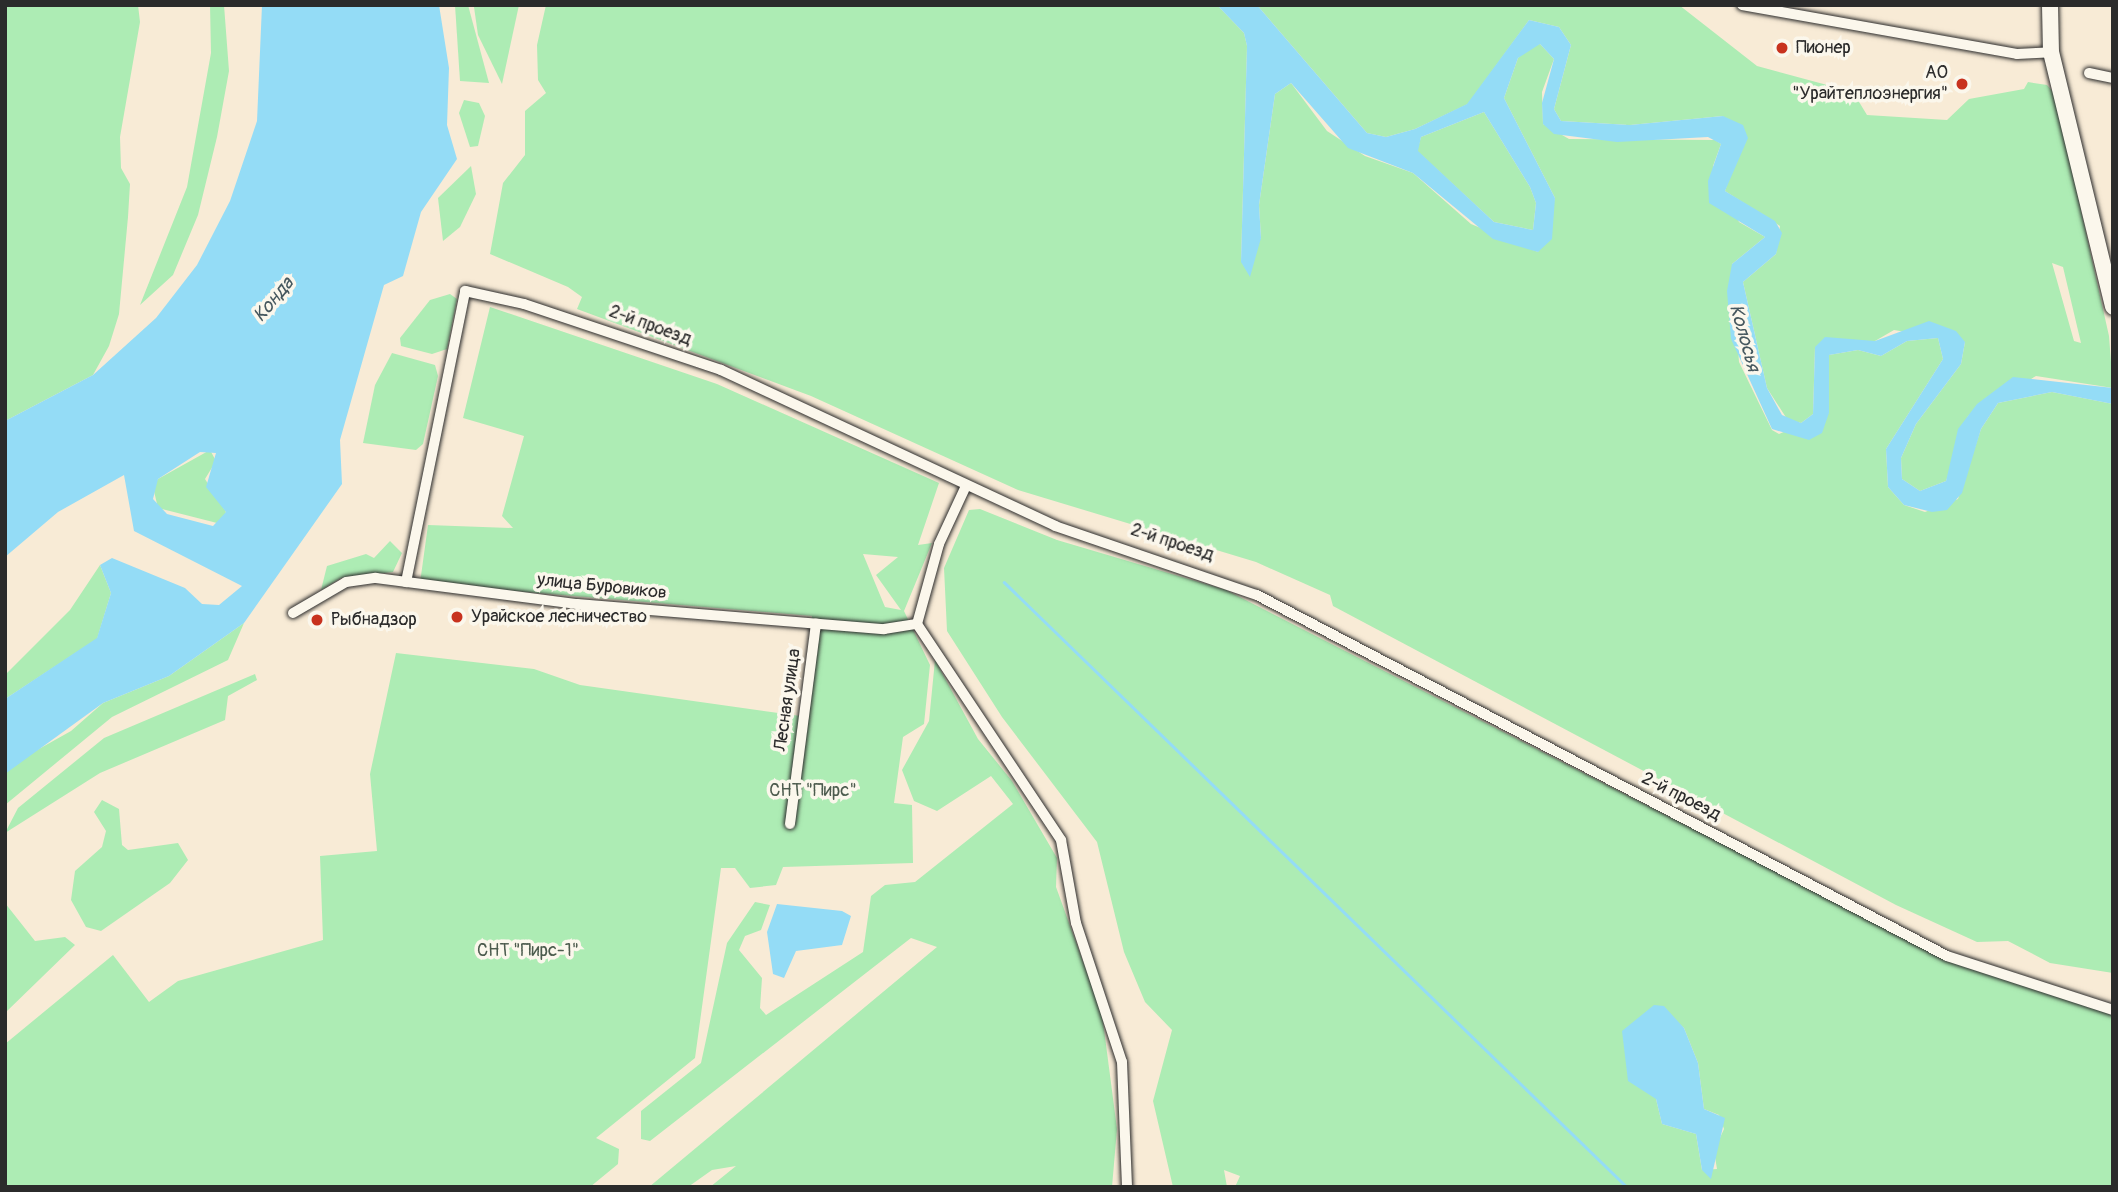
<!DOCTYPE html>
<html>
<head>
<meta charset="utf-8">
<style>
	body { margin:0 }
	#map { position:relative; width:2118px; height:1192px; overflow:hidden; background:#f8ebd6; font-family:Pangolin,sans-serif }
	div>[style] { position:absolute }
	.green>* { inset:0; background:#adecb4 }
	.water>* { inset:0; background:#94dcf6 }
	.stream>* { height:2.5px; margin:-1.25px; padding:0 1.25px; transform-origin:1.25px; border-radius:1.25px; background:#94dcf6 }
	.roads { filter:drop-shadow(0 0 2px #2b2b2b) drop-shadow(0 0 2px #2b2b2b) }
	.minor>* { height:10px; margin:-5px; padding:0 5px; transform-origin:5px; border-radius:5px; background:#fbf7ec }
	.primary>* { height:16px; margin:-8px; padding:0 8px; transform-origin:8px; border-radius:8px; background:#fbf7ec }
	.dots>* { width:19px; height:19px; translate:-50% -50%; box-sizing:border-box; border:4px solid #fbf7ec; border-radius:50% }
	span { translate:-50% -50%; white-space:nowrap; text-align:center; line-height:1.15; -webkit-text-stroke:7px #fbf7ec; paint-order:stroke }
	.poi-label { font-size:18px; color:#2b2b2b }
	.left { translate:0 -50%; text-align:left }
	.right { translate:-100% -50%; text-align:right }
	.street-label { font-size:18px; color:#2b2b2b }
	.park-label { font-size:18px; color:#4c5b4d }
	.water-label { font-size:19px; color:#45575e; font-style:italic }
	.frame { position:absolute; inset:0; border:7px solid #2b2b2b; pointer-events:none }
</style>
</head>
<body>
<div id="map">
	<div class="green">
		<div style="clip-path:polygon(5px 5px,138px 5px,140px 22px,120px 137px,121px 168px,130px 184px,128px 217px,119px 314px,109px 346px,93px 375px,5px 421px)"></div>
		<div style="clip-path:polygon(210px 5px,224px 5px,229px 71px,217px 137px,198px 215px,173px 275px,140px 305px,187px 187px,211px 53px)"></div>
		<div style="clip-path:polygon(455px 5px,468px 5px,489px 83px,460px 81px)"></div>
		<div style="clip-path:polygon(519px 5px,502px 84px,478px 35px,474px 7px)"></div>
		<div style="clip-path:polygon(546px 5px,1217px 5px,1244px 33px,1247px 46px,1241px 262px,1261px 238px,1259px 205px,1275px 94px,1291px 83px,1327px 131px,1365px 156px,1413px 173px,1471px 224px,1538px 252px,1555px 198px,1504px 98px,1518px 58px,1530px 46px,1540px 44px,1554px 59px,1542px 92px,1543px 124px,1569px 139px,1715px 140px,1721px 144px,1713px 166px,1739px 222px,1765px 237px,1732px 264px,1739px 362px,1772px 430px,1779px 434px,1829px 413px,1829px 355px,1858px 350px,1881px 356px,1907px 341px,1938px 338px,1943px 359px,1886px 449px,1888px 487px,1904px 505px,1925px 512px,1958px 499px,1981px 429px,1998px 403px,2052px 392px,2113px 404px,2113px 973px,2050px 963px,2008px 941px,1977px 942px,1896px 905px,1333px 606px,1330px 595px,1256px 562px,1018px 490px,811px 396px,577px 309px,582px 297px,568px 287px,490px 254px,503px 183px,525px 155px,525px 111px,546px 93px,538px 80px,537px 45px)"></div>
		<div style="clip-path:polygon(evenodd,1257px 5px,1679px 5px,1757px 66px,1853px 92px,1867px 115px,1947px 120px,1969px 99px,2024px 89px,2028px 82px,2047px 85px,2055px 94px,2109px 336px,2113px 388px,2036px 376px,1968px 416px,1946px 481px,1920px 491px,1902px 479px,1901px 458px,1916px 424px,1961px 364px,1965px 342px,1894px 330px,1875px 341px,1815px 347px,1813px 414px,1801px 423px,1787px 419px,1767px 388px,1743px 282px,1776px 254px,1780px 226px,1725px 191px,1734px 164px,1723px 116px,1630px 125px,1561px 121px,1554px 109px,1571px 45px,1559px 27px,1529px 20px,1468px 104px,1415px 129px,1386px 137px,1367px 133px,1257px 5px,2052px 263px,2063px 267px,2081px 343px,2074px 341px,2052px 263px)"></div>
		<div style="clip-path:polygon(464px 100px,479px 103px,485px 116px,478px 146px,470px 147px,459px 113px)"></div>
		<div style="clip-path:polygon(1484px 112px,1530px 187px,1536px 203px,1533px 230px,1494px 222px,1417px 151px,1421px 137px)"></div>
		<div style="clip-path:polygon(471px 166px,476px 194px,460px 227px,443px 241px,438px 198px)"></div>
		<div style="clip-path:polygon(450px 294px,457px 299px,447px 349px,432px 354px,401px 346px,400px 338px,430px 300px)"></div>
		<div style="clip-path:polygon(evenodd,490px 307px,717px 384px,939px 483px,918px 545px,932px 543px,904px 611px,930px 665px,924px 724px,903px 737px,894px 803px,912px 805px,913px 863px,783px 867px,776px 885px,750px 888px,735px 868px,721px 868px,695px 1058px,596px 1138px,619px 1149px,618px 1164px,590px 1187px,5px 1187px,5px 1044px,113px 955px,149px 1002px,178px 981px,323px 940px,320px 856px,377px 851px,370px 774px,396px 653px,534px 669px,580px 685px,800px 716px,812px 616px,420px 583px,428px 525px,513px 528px,502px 516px,524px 436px,463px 418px,490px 307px,863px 554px,898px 557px,876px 575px,901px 610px,885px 607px,863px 554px)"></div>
		<div style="clip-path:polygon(392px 353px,435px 365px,438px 376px,423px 444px,416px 450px,363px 443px,375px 385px)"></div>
		<div style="clip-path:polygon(210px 450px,216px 461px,205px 479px,226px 512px,221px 524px,158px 508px,153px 487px,158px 479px)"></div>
		<div style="clip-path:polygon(evenodd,980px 509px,1057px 540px,1226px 590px,1947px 959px,2113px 1014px,2113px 1187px,1235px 1187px,1240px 1176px,1224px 1170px,1227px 1187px,1173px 1187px,1153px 1101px,1172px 1030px,1145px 1002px,1124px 952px,1097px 842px,1002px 717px,947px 631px,944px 568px,969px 510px,980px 509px,1669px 1016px,1684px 1028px,1698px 1063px,1704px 1109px,1719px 1115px,1724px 1129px,1714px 1151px,1717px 1169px,1702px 1170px,1696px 1134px,1662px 1124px,1656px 1099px,1669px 1016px)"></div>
		<div style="clip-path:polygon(390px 541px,402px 553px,393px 572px,341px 578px,321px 590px,327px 566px,366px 554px,374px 558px)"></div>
		<div style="clip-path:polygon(100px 565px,111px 593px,97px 639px,5px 699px,5px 675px,70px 610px)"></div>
		<div style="clip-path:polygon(244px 623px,228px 660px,112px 717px,5px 805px,5px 774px,14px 763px,71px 731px,103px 703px,169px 676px)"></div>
		<div style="clip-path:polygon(935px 660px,978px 739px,1012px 781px,1057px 858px,1056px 887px,1102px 1014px,1117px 1129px,1112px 1187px,710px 1187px,736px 1166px,712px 1170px,688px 1187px,649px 1187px,937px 947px,911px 938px,650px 1141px,641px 1139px,641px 1111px,701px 1063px,727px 943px,755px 902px,770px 905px,761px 930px,745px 936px,739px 950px,762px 978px,760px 1008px,766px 1015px,863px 952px,871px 896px,885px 885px,915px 882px,1013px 804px,991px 776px,937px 811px,914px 801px,902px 770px,929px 721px)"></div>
		<div style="clip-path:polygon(255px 674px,257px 680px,228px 696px,225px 720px,100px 773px,5px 833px,18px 808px,104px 738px)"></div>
		<div style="clip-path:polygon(102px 800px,119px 809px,122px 845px,128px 850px,178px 843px,188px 860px,170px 883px,101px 931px,86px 927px,71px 900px,75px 871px,102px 847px,106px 831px,94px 812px)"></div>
		<div style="clip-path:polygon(5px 903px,35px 941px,65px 937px,75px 945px,5px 1013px)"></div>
	</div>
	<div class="water">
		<div style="clip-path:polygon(evenodd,262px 5px,439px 5px,449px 68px,447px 125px,457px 159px,421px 212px,403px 276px,384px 285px,340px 440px,342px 484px,244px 623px,169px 676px,103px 703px,5px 774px,5px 699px,97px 638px,111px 593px,100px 565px,112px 558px,185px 588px,202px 604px,219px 605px,242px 586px,134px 531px,124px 475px,58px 512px,5px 557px,5px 421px,93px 375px,156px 318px,197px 265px,230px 201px,257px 121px,262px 5px,200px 452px,216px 453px,206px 487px,226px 512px,213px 526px,167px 514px,153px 499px,158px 479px,200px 452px)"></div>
		<div style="clip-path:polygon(evenodd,1217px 5px,1257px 5px,1367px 133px,1386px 137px,1415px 129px,1467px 104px,1529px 20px,1559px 27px,1571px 45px,1554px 109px,1561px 121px,1630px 125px,1723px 116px,1743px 125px,1748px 138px,1725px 191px,1775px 221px,1782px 233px,1776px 254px,1743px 282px,1767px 388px,1782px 415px,1801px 423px,1813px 414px,1815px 347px,1825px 337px,1875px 341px,1929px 321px,1956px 331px,1965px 342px,1961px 364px,1916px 424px,1901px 458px,1902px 479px,1920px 491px,1946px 481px,1958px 429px,1977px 404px,2013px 377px,2113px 388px,2113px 404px,2052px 392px,1998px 403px,1981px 429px,1962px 493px,1947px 510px,1932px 512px,1904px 505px,1888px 487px,1886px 449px,1943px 359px,1938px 338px,1907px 341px,1881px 356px,1858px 350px,1829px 355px,1829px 413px,1822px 433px,1809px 440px,1772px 429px,1731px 339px,1727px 291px,1732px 264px,1765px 237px,1709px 203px,1708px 181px,1721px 144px,1708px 137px,1617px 142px,1554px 134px,1543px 124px,1542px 103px,1554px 59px,1540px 44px,1518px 58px,1504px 98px,1555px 198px,1552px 239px,1538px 252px,1493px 239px,1413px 173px,1348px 148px,1291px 83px,1275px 94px,1259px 205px,1261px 238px,1250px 277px,1241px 262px,1247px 46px,1244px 33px,1217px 5px,1484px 112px,1530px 187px,1536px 203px,1533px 230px,1494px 222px,1418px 151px,1421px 137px,1484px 112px)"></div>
		<div style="clip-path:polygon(777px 904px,842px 911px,851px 916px,842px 945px,796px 951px,784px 978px,773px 974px,767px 932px)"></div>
		<div style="clip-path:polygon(1654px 1005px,1664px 1006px,1684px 1028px,1698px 1063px,1704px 1109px,1725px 1118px,1711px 1179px,1702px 1170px,1696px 1134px,1662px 1124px,1656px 1099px,1628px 1081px,1622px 1031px)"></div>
	</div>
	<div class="stream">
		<div style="left:1004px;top:582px;width:868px;rotate:44.16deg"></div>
	</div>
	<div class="roads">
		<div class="minor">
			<div style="left:1742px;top:5px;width:279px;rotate:10.1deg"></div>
			<div style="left:2017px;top:54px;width:34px;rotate:-3deg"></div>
			<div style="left:2089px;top:73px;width:25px;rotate:12deg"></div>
			<div style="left:406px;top:582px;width:297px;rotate:-78.5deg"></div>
			<div style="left:465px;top:291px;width:60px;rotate:12.4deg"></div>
			<div style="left:524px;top:304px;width:208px;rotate:18.5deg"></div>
			<div style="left:721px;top:370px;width:369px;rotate:25deg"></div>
			<div style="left:1055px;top:526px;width:213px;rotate:18.9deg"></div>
			<div style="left:1257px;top:595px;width:779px;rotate:27.62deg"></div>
			<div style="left:1947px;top:956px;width:175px;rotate:18deg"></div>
			<div style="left:293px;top:613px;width:61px;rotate:-30.3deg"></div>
			<div style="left:346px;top:582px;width:30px;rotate:-8deg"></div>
			<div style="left:376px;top:578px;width:203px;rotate:7.4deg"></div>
			<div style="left:577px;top:604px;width:308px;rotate:4.7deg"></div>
			<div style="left:884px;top:629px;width:33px;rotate:-9deg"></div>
			<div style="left:917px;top:624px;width:260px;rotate:56.3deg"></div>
			<div style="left:1061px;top:840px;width:84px;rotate:79.8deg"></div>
			<div style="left:1076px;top:923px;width:146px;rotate:71.7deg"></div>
			<div style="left:1122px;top:1062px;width:125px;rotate:87.7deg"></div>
			<div style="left:917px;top:624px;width:83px;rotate:-74.6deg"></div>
			<div style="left:939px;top:544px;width:62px;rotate:-65.1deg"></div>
			<div style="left:790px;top:824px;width:202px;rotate:-82.6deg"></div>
		</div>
		<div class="primary">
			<div style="left:2050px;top:5px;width:47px;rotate:88.8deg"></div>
			<div style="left:2051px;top:52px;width:262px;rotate:76.3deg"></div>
		</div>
	</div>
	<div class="dots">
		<div style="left:1782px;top:48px;background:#c8321e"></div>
		<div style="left:1962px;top:84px;background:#c8321e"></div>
		<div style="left:457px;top:617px;background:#c8321e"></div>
		<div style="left:317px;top:620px;background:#c8321e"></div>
	</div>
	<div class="poi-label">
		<span class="left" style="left:1796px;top:48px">Пионер</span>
		<span class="right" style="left:1948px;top:84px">АО<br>"Урайтеплоэнергия"</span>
		<span class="left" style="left:471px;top:617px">Урайское лесничество</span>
		<span class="left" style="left:331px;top:620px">Рыбнадзор</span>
	</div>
	<div class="street-label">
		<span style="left:650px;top:326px;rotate:20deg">2-й проезд</span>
		<span style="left:1172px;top:543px;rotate:18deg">2-й проезд</span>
		<span style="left:602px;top:587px;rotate:6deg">улица Буровиков</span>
		<span style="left:788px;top:700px;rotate:-82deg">Лесная улица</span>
		<span style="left:1681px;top:797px;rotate:27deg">2-й проезд</span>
	</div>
	<div class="park-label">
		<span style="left:813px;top:791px">СНТ "Пирс"</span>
		<span style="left:528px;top:951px">СНТ "Пирс-1"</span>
	</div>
	<div class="water-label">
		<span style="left:274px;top:300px;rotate:-50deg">Конда</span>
		<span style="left:1744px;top:338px;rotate:74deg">Колосья</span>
	</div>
	<div class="frame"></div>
</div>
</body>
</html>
